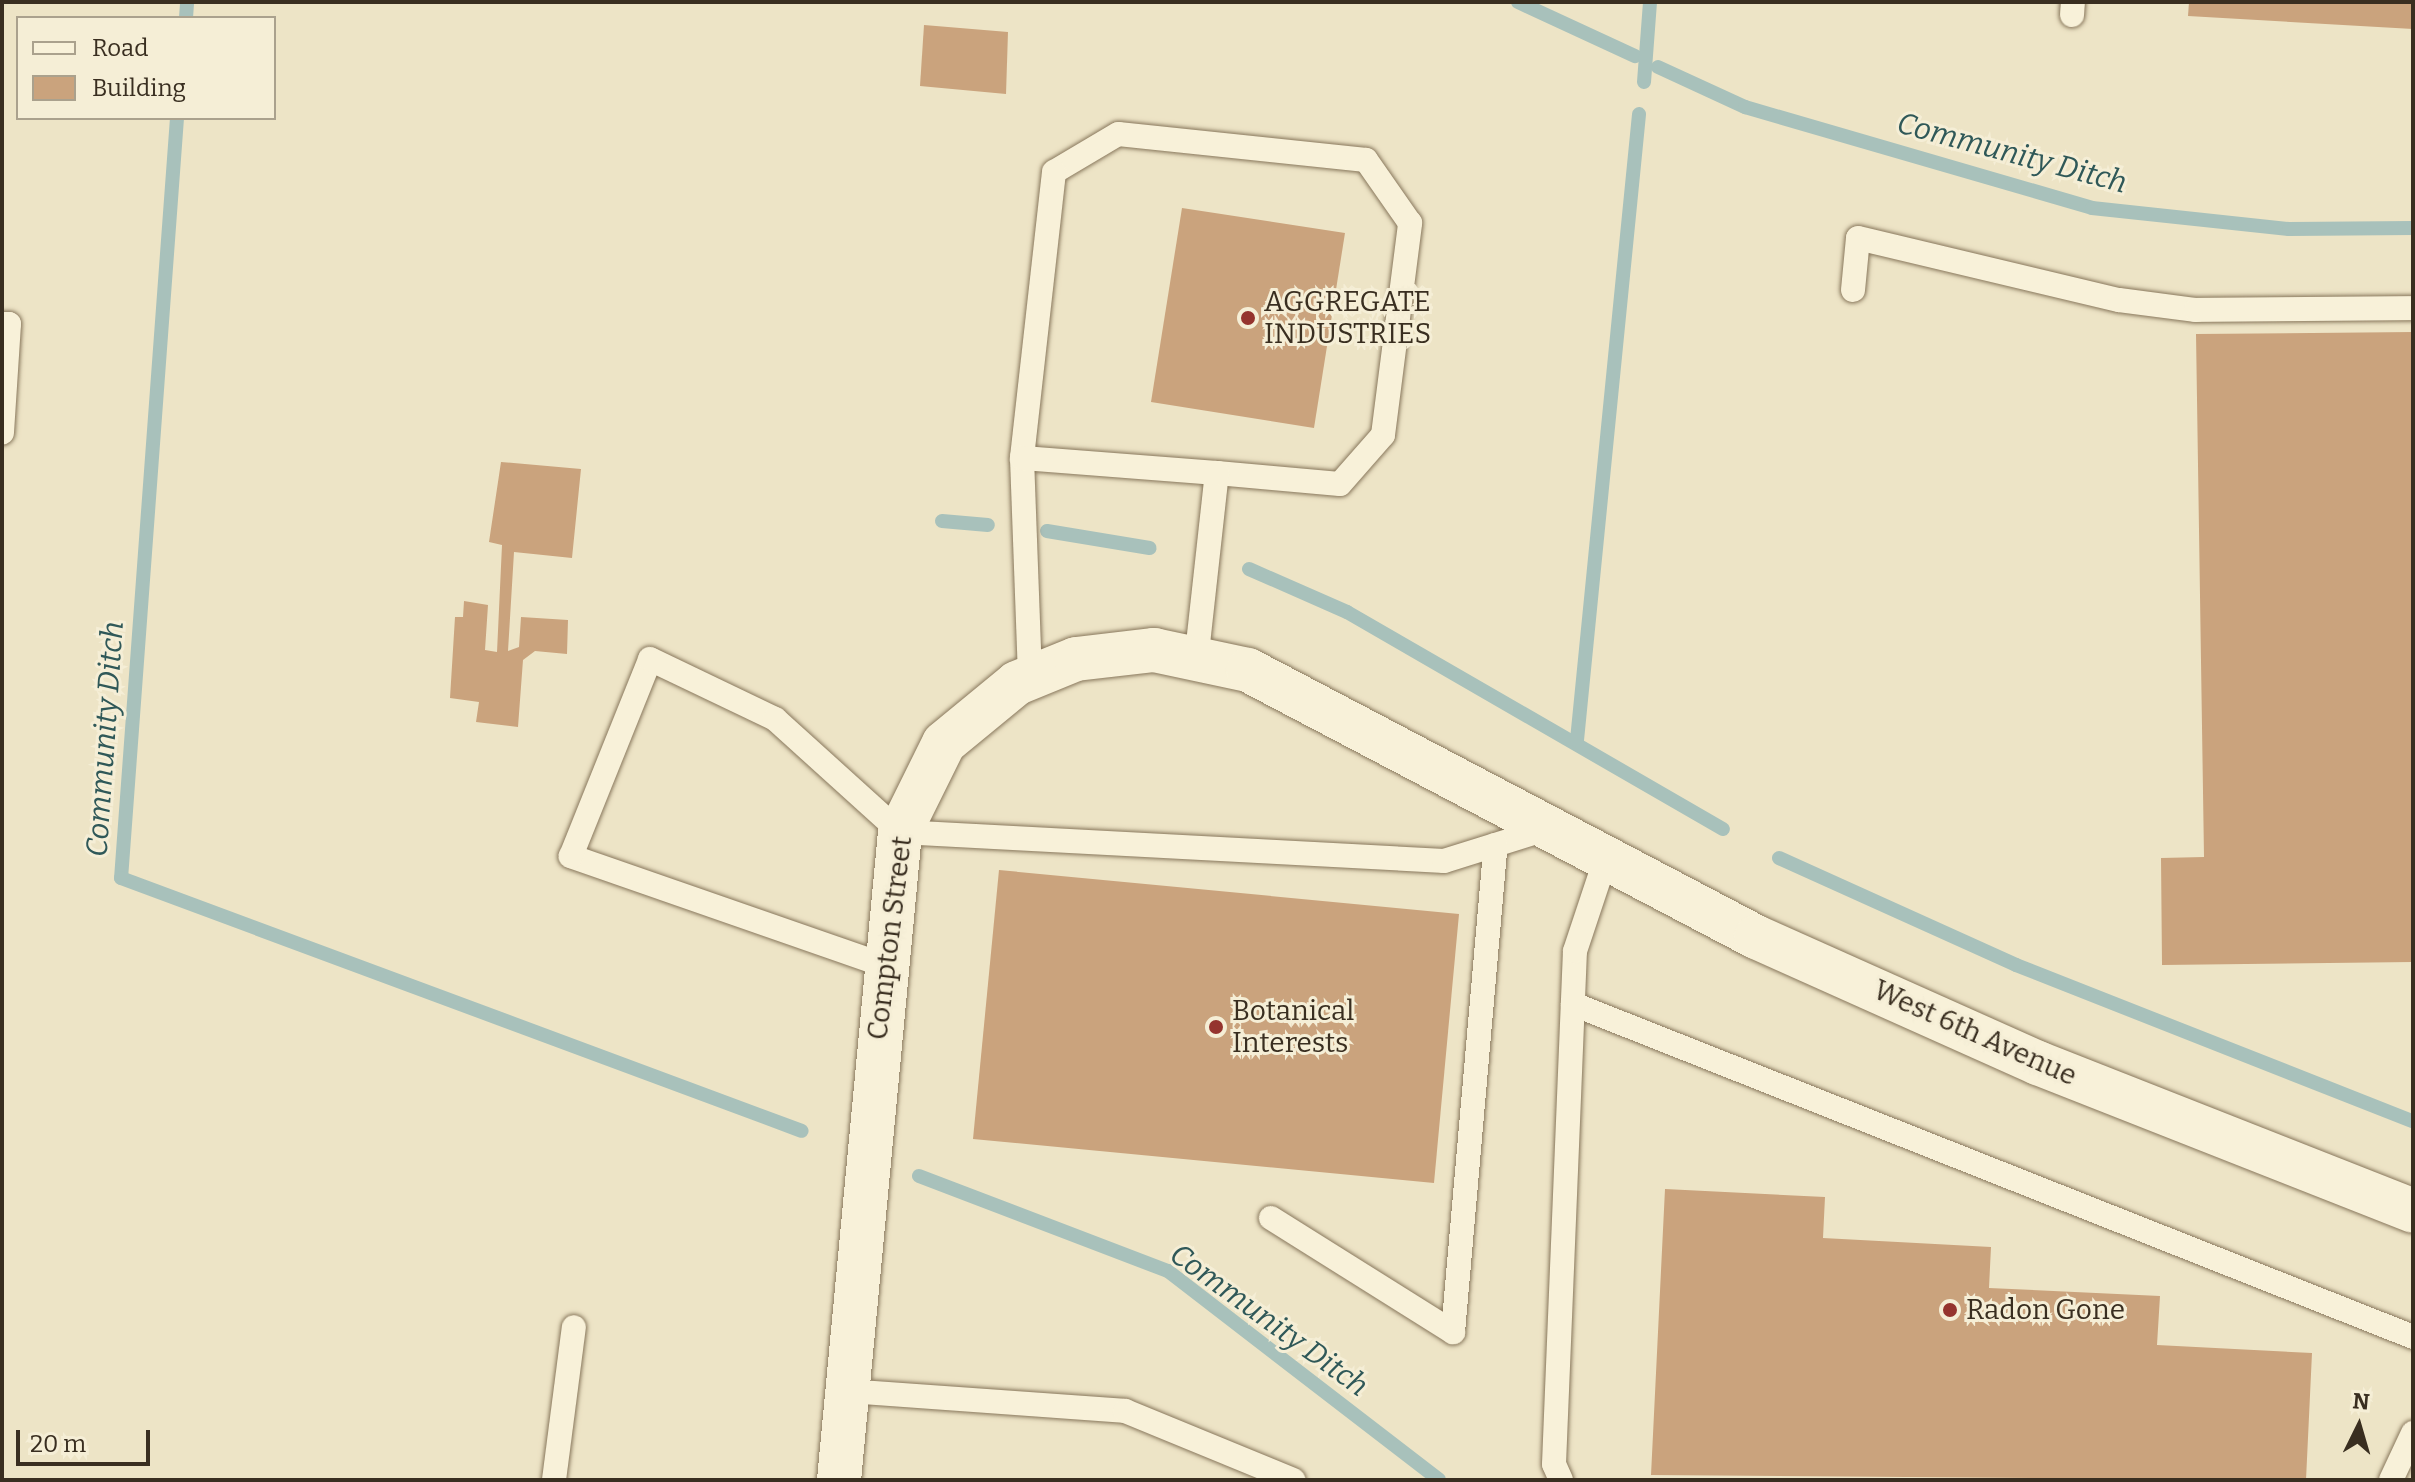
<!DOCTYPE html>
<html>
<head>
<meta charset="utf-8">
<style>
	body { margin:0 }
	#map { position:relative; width:2415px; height:1482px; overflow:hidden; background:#ede4c6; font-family:Bitter,serif }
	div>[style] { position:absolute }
	.stream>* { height:14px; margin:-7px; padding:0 7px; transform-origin:7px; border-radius:7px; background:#a8c1bb }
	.building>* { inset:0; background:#caa37d }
	.roads { filter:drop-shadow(0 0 2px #88775c) drop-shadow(0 0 2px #88775c) }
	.service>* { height:24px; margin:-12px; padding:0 12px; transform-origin:12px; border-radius:12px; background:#f8f1d9 }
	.minor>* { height:44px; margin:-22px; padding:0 22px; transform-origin:22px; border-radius:22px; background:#f8f1d9 }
	.dots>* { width:22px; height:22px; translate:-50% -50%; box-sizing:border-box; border:4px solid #f5eed6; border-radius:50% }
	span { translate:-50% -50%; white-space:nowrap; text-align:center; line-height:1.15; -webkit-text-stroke:6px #f5eed6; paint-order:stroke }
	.poi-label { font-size:28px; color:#392e20 }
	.left { translate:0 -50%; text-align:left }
	.street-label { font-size:28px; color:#392e20 }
	.water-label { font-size:30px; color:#2f5858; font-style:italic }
	.frame { position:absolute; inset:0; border:4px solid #392e20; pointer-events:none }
	.legend { position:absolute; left:16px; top:16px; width:260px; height:104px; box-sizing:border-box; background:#f5eed6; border:2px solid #aaa18d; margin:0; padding:10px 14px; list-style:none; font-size:24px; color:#392e20 }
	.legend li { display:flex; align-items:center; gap:16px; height:40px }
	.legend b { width:40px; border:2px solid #aaa18d }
	.north { position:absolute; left:2319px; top:1386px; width:80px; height:80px; -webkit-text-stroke:6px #f5eed6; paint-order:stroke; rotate:5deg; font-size:22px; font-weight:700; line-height:32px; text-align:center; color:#392e20 }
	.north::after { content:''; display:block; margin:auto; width:28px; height:36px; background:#392e20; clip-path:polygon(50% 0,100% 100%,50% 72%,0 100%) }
	.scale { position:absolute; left:16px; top:1430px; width:134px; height:36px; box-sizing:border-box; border:4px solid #392e20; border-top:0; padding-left:10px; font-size:24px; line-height:28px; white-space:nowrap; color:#392e20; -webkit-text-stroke:6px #f5eed6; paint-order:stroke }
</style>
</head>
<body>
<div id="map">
	<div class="stream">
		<div style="left:1518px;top:2px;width:129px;rotate:24.8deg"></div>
		<div style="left:186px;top:18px;width:16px;rotate:-86deg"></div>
		<div style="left:1658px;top:67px;width:96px;rotate:24.7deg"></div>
		<div style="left:1745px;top:107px;width:361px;rotate:16.2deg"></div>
		<div style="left:2092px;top:208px;width:198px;rotate:6.1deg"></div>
		<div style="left:2289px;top:229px;width:124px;rotate:-0.5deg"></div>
		<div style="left:1644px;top:82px;width:80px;rotate:-85.7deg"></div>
		<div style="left:177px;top:118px;width:762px;rotate:94.21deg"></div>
		<div style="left:121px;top:878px;width:726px;rotate:20.38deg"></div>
		<div style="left:942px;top:521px;width:46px;rotate:5deg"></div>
		<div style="left:1047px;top:531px;width:104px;rotate:9.4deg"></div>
		<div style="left:1249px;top:569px;width:107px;rotate:23.7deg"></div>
		<div style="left:1347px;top:612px;width:434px;rotate:30deg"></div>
		<div style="left:1577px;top:740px;width:629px;rotate:-84.34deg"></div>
		<div style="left:1779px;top:858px;width:260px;rotate:24.3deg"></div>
		<div style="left:2016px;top:965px;width:427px;rotate:21.5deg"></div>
		<div style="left:919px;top:1176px;width:267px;rotate:20.9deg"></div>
		<div style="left:1168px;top:1271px;width:342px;rotate:37.6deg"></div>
	</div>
	<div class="building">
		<div style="clip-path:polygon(2189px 2px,2413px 2px,2413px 29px,2188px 16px)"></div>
		<div style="clip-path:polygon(924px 25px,1008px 32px,1006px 94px,920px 86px)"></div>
		<div style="clip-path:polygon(1182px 208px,1345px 233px,1314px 428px,1151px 402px)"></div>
		<div style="clip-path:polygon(2413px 332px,2413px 962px,2162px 965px,2161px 858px,2204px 857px,2196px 334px)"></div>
		<div style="clip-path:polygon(501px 462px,581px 469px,572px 558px,514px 552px,508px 651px,519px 647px,521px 617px,568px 620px,567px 654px,535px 651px,523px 660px,518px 727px,476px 722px,479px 702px,450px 698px,455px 617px,463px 617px,464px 601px,488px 605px,485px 650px,497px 652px,502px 545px,489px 542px)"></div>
		<div style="clip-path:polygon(999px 870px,1459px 914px,1434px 1183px,973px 1139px)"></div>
		<div style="clip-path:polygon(1665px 1189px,1825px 1197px,1823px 1238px,1991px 1247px,1989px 1288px,2160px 1296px,2157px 1345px,2312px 1353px,2306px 1480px,1651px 1475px)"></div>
	</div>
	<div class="roads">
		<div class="service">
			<div style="left:2072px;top:15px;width:13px;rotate:-86deg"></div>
			<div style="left:1853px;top:290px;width:52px;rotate:-84.5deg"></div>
			<div style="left:1858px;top:238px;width:268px;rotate:13.4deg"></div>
			<div style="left:2119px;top:300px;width:78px;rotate:7.4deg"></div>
			<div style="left:2196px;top:310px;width:217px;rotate:-0.5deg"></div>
			<div style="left:2px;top:324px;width:7px"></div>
			<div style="left:9px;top:324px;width:109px;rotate:93.7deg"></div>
			<div style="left:1022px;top:458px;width:218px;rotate:87.9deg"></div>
			<div style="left:1197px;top:653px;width:181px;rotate:-83.7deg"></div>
			<div style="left:1217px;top:473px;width:123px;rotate:5.1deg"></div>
			<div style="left:1340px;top:484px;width:65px;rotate:-48.7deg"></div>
			<div style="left:1383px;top:435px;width:214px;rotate:-82.7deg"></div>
			<div style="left:1410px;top:223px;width:77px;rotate:-124.9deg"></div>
			<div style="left:1366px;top:160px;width:249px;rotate:-174deg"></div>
			<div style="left:1118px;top:134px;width:74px;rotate:149.3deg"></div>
			<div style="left:1054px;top:172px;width:288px;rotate:96.4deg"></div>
			<div style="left:1022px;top:458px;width:196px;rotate:4.4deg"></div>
			<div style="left:886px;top:966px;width:334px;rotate:-160.8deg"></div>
			<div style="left:571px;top:856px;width:212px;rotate:-68.1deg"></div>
			<div style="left:650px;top:659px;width:139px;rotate:25.6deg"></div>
			<div style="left:775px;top:719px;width:169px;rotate:42.1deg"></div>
			<div style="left:900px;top:832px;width:545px;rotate:3.05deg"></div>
			<div style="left:1444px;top:861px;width:110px;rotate:-17.4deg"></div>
			<div style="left:1573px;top:1004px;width:904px;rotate:21.62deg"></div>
			<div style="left:1271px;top:1218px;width:215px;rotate:32.1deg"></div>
			<div style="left:1453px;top:1332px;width:489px;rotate:-85deg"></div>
			<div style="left:847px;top:1391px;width:279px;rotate:4.1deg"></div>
			<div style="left:1125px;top:1411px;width:182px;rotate:22.3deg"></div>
			<div style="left:554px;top:1480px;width:154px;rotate:-82.6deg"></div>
			<div style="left:1561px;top:1480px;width:17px;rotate:-114deg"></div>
			<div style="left:1554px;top:1464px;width:513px;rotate:-87.66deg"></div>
			<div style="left:1575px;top:951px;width:98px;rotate:-71.6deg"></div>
			<div style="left:2391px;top:1480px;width:52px;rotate:-64.9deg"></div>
		</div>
		<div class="minor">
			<div style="left:839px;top:1480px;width:651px;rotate:-84.62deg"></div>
			<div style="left:900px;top:832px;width:99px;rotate:-63.7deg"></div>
			<div style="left:944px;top:743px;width:94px;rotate:-39.4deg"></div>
			<div style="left:1017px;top:683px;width:64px;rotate:-22.1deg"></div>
			<div style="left:1076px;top:659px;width:79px;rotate:-6.6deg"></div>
			<div style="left:1154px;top:650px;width:96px;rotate:12deg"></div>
			<div style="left:1248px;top:670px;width:574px;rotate:27.73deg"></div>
			<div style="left:1756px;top:937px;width:309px;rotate:24.1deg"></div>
			<div style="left:2038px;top:1063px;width:403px;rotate:21.5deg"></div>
		</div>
	</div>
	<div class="dots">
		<div style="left:1248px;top:318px;background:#95342e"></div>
		<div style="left:1216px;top:1027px;background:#95342e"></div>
		<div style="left:1950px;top:1310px;background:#95342e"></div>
	</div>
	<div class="poi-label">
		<span class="left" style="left:1264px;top:318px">AGGREGATE<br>INDUSTRIES</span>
		<span class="left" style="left:1232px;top:1027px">Botanical<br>Interests</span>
		<span class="left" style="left:1966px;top:1310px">Radon Gone</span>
	</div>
	<div class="street-label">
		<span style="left:890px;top:938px;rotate:-83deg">Compton Street</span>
		<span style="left:1975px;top:1033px;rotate:24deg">West 6th Avenue</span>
	</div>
	<div class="water-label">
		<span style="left:2012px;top:153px;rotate:15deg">Community Ditch</span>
		<span style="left:105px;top:739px;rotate:-86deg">Community Ditch</span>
		<span style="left:1269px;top:1320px;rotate:36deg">Community Ditch</span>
	</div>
	<div class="frame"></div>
	<ul class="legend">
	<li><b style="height:10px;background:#f8f1d9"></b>Road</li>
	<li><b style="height:22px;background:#caa37d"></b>Building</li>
	</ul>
	<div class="north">N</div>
	<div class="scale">20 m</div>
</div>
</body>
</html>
